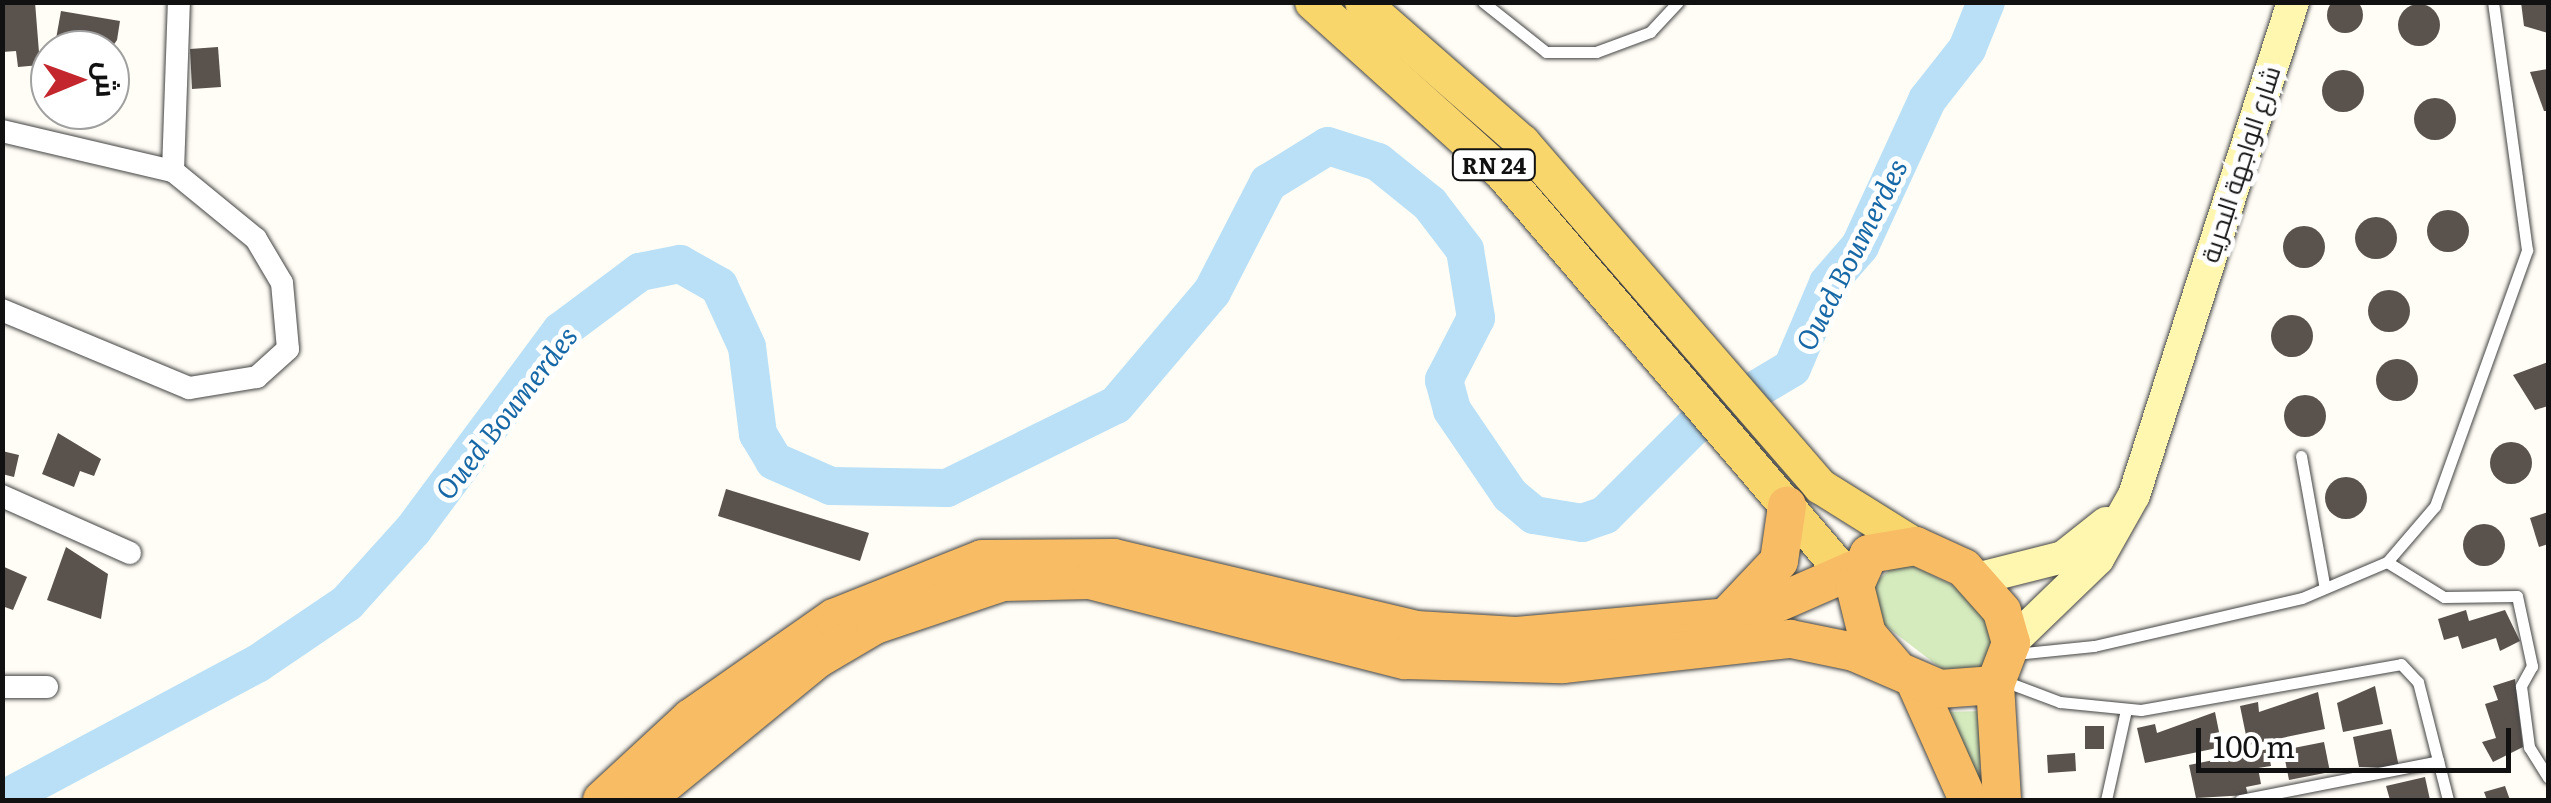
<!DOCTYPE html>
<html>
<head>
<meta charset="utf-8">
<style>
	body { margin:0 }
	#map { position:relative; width:2551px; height:803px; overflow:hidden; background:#fffdf5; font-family:Literata,Cairo,serif }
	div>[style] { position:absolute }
	.green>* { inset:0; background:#d5ebbd }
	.river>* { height:38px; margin:-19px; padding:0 19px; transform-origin:19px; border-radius:19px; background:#b9e0f7 }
	.building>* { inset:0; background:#5a524d }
	.round { border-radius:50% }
	.roads { filter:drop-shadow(0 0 2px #444) drop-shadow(0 0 2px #444) }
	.service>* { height:11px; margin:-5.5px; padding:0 5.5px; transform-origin:5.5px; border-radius:5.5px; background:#fff }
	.minor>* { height:22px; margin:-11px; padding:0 11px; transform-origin:11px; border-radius:11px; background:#fff }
	.secondary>* { height:32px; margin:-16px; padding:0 16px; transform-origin:16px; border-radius:16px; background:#fff6b0 }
	.primary>* { height:35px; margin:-17.5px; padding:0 17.5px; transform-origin:17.5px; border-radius:17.5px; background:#f9d66b }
	.trunk>* { height:38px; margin:-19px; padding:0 19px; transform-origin:19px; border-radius:19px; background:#f7bc64 }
	span { translate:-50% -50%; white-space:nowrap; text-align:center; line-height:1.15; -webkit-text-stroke:10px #fff; paint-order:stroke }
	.shield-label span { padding:2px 8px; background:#fff; border:2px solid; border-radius:8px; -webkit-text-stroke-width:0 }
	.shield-label { font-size:22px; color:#111; font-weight:700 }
	.street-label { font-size:25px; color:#111 }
	.water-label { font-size:28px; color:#1768a6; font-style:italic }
	.frame { position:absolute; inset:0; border:5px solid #111; pointer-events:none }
	.north { position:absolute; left:30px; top:30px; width:100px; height:100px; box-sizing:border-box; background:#fff; border:2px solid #a0a0a0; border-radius:50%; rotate:89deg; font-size:28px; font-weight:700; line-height:40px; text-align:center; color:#111 }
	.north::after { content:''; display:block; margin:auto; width:35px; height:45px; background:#c4262e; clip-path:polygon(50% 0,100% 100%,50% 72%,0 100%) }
	.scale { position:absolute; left:2196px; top:728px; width:315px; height:45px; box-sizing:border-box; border:5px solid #111; border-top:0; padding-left:12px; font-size:30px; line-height:35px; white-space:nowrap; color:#111; -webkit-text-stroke:8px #fff; paint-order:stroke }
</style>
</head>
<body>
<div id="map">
	<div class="green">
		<div style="clip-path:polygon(1901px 560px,1960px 589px,1988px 621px,1997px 640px,1987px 667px,1947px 673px,1882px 623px,1871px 586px)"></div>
		<div style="clip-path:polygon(1984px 711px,1980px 769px,1983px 800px,1943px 712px)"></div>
	</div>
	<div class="river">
		<div style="left:2px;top:800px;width:289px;rotate:-28.1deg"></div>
		<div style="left:257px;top:664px;width:109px;rotate:-34.1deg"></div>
		<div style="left:347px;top:603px;width:98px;rotate:-47.9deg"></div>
		<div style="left:413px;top:530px;width:248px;rotate:-53.4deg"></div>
		<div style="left:561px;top:331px;width:99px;rotate:-36.8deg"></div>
		<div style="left:640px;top:272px;width:41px;rotate:-11.3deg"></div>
		<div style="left:680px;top:264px;width:45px;rotate:29.4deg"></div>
		<div style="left:719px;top:286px;width:67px;rotate:65.3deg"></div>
		<div style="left:747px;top:347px;width:88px;rotate:82.8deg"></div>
		<div style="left:758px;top:434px;width:31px;rotate:59deg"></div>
		<div style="left:774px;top:461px;width:62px;rotate:23.7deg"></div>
		<div style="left:831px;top:486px;width:116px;rotate:1deg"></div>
		<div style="left:947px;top:488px;width:188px;rotate:-26.2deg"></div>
		<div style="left:1116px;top:405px;width:148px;rotate:-49.7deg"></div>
		<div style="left:1212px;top:292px;width:123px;rotate:-62.8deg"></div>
		<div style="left:1268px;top:183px;width:70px;rotate:-31.7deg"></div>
		<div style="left:1328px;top:146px;width:52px;rotate:17.7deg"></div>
		<div style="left:1378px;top:162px;width:67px;rotate:38.9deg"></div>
		<div style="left:1430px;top:204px;width:58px;rotate:52.7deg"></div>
		<div style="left:1465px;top:250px;width:69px;rotate:80.8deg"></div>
		<div style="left:1476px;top:318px;width:70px;rotate:117.3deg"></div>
		<div style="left:1444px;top:380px;width:31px;rotate:75deg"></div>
		<div style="left:1452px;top:410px;width:103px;rotate:55.7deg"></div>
		<div style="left:1510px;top:495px;width:31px;rotate:40deg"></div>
		<div style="left:1534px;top:515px;width:49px;rotate:9.5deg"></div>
		<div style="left:1582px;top:523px;width:24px;rotate:-19deg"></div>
		<div style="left:1605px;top:515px;width:124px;rotate:-45deg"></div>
		<div style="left:1693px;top:427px;width:115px;rotate:-30.8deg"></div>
		<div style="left:1792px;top:368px;width:92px;rotate:-67deg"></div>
		<div style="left:1828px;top:283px;width:49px;rotate:-49.1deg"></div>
		<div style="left:1860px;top:246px;width:161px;rotate:-65.3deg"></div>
		<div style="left:1927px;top:100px;width:65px;rotate:-51.9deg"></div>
		<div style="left:1967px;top:49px;width:51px;rotate:-68deg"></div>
	</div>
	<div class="building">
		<div class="round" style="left:2327px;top:-3px;width:36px;height:36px"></div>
		<div style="clip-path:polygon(2px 2px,35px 2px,40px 65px,18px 67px,16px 51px,2px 52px)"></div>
		<div style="clip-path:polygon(2521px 2px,2548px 2px,2548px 33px,2524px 26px)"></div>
		<div class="round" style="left:2398px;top:4px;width:42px;height:42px"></div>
		<div style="clip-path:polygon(61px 11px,120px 21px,117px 40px,110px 50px,54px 50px)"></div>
		<div style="clip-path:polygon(218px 47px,221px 87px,192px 89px,190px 49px)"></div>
		<div style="clip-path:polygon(2548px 69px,2548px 111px,2544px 111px,2530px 72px)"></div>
		<div class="round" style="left:2322px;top:70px;width:42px;height:42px"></div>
		<div class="round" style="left:2414px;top:98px;width:42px;height:42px"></div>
		<div class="round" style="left:2427px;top:210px;width:42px;height:42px"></div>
		<div class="round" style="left:2355px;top:217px;width:42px;height:42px"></div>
		<div class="round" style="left:2283px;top:226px;width:42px;height:42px"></div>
		<div class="round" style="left:2368px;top:290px;width:42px;height:42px"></div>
		<div class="round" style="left:2271px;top:315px;width:42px;height:42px"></div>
		<div class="round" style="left:2376px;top:359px;width:42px;height:42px"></div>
		<div style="clip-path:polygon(2548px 362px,2548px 406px,2535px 410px,2513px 375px)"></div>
		<div class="round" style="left:2284px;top:395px;width:42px;height:42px"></div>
		<div style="clip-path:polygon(58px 433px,101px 459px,94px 476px,80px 471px,74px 487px,42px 474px)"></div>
		<div class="round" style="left:2490px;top:442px;width:42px;height:42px"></div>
		<div style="clip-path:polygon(2px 451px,19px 455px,14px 477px,2px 474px)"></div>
		<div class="round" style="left:2325px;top:477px;width:42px;height:42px"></div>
		<div style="clip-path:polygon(726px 489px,869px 533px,860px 561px,718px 516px)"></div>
		<div style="clip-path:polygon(2548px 512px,2548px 544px,2539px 547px,2530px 518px)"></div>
		<div class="round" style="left:2463px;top:524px;width:42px;height:42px"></div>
		<div style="clip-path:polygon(66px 547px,108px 574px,101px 619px,47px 600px)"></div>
		<div style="clip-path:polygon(2px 566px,27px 577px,13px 610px,2px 606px)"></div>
		<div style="clip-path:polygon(2466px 610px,2469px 621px,2505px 610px,2520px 641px,2500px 651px,2496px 638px,2462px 649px,2458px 636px,2444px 640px,2438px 619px)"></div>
		<div style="clip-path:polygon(2515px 679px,2523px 747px,2493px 762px,2482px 742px,2496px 738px,2485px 704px,2498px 700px,2493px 686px)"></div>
		<div style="clip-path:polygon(2375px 686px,2383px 724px,2343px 732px,2337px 703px)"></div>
		<div style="clip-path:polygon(2318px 692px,2325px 729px,2248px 745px,2240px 706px,2258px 702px,2259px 712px)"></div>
		<div style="clip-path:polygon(2215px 712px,2222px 747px,2145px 763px,2137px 728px,2155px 724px,2157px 733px)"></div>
		<div style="clip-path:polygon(2085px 726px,2104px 726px,2104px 749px,2085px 749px)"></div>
		<div style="clip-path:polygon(2391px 729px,2399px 767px,2359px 767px,2353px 737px)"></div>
		<div style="clip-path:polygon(2324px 742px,2330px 772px,2289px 780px,2283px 750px)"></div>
		<div style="clip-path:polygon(2268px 749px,2271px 766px,2258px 768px,2261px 784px,2246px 787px,2248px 795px,2196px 798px,2189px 765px)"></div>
		<div style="clip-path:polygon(2075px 753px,2076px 771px,2048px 773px,2047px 755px)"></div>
		<div style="clip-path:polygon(2425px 777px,2430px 800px,2390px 800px,2386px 786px)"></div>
		<div style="clip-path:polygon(2505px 786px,2510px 800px,2487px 800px,2484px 792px)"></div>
	</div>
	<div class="roads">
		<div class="service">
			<div style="left:1483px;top:2px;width:80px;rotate:38.4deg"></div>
			<div style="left:1546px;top:52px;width:50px"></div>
			<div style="left:1596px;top:52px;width:58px;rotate:-20.3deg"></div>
			<div style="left:1650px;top:32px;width:41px;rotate:-47deg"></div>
			<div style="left:2301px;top:456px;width:130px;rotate:79.8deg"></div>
			<div style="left:2387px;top:562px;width:67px;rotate:31.6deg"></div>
			<div style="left:2444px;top:597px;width:73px;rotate:-0.8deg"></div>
			<div style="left:2517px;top:596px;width:72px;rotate:77.9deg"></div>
			<div style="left:2532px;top:666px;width:23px;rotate:119deg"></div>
			<div style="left:2521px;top:686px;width:62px;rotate:82.5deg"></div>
			<div style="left:2529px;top:747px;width:36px;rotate:58deg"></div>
			<div style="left:2015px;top:654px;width:79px;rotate:-5.8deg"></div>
			<div style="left:2094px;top:646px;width:213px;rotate:-13deg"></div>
			<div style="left:2302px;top:598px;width:92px;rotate:-23deg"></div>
			<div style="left:2387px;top:562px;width:74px;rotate:-49.4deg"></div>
			<div style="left:2435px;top:506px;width:272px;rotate:-70.2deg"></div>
			<div style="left:2527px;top:250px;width:250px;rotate:-97.8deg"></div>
			<div style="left:2004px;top:681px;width:60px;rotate:20.6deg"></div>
			<div style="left:2060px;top:702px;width:81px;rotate:5.6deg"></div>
			<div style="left:2141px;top:710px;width:264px;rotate:-10deg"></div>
			<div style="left:2401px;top:664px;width:25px;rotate:47deg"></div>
			<div style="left:2418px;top:682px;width:122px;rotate:75.7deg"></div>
			<div style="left:2106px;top:800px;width:92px;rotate:-77.5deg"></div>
			<div style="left:2240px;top:800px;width:202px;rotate:-11.1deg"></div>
		</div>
		<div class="minor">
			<div style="left:2px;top:131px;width:176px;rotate:13.2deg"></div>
			<div style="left:173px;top:171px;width:107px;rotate:39.3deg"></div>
			<div style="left:256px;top:239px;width:51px;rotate:59.4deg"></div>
			<div style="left:282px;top:283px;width:66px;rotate:84.8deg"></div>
			<div style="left:288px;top:349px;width:42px;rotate:137.9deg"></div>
			<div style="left:257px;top:377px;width:69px;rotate:170.8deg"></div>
			<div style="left:189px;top:388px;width:203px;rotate:-157.4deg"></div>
			<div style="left:173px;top:171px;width:169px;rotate:-88deg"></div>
			<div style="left:2px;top:496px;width:140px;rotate:24deg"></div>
			<div style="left:2px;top:687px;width:45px"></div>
		</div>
		<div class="secondary">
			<div style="left:1976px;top:579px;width:90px;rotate:-14.2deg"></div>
			<div style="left:2063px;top:557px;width:55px;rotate:-38.3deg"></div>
			<div style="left:2011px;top:643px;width:121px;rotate:-44deg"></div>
			<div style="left:2098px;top:559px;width:73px;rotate:-60.6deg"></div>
			<div style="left:2134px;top:495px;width:518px;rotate:-72.12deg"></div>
		</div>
		<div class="primary">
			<div style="left:1312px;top:2px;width:254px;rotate:42deg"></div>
			<div style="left:1501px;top:172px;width:545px;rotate:49.47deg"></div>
			<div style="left:1362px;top:2px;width:213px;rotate:41.2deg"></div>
			<div style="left:1522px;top:142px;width:455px;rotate:49.1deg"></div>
			<div style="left:1820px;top:486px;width:113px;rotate:32deg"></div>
		</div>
		<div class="trunk">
			<div style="left:1728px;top:615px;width:74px;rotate:-46.6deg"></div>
			<div style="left:1779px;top:561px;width:56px;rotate:-81.7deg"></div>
			<div style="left:1914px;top:679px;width:133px;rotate:65.9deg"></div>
			<div style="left:1995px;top:685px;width:115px;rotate:86.5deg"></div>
			<div style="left:602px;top:800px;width:121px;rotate:-42.7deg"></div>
			<div style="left:691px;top:718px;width:174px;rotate:-35deg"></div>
			<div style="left:834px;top:618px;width:159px;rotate:-21.7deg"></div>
			<div style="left:982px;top:559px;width:132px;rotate:-0.4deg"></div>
			<div style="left:1114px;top:558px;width:310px;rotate:13.4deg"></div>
			<div style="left:1416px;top:630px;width:100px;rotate:3.4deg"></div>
			<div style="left:1516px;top:636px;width:235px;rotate:-5.1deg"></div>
			<div style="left:1750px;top:615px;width:120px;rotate:-23.6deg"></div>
			<div style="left:645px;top:800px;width:222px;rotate:-39.3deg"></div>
			<div style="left:817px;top:659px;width:67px;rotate:-30.4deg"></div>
			<div style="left:875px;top:625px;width:135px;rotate:-18.6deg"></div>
			<div style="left:1003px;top:582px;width:87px;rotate:-1.3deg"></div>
			<div style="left:1090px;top:580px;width:325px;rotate:14.3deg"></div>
			<div style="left:1405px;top:660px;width:158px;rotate:1.5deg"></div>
			<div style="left:1563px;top:664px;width:229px;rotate:-6.3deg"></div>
			<div style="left:1791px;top:639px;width:64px;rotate:11.7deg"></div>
			<div style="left:1854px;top:652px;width:94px;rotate:23.3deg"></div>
			<div style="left:1940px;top:689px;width:55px;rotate:-4.2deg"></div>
			<div style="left:1995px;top:685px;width:45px;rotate:-69.1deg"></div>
			<div style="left:2011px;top:643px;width:33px;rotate:-106deg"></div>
			<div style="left:2002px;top:611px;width:57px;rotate:-131.5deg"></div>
			<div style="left:1964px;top:568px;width:53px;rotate:-155.4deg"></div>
			<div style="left:1916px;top:546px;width:48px;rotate:170.3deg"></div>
			<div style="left:1869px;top:554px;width:35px;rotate:114deg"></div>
			<div style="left:1855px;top:586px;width:49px;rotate:76deg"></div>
			<div style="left:1867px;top:634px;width:43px;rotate:49.7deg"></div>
		</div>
	</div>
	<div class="shield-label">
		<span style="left:1494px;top:165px">RN 24</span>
	</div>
	<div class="street-label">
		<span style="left:2240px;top:164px;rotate:-72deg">شارع الواجهة البحرية</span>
	</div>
	<div class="water-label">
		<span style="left:1850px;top:254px;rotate:-63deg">Oued Boumerdes</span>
		<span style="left:505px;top:412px;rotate:-52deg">Oued Boumerdes</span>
	</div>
	<div class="frame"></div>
	<div class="north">ش</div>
	<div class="scale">100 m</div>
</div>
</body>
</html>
